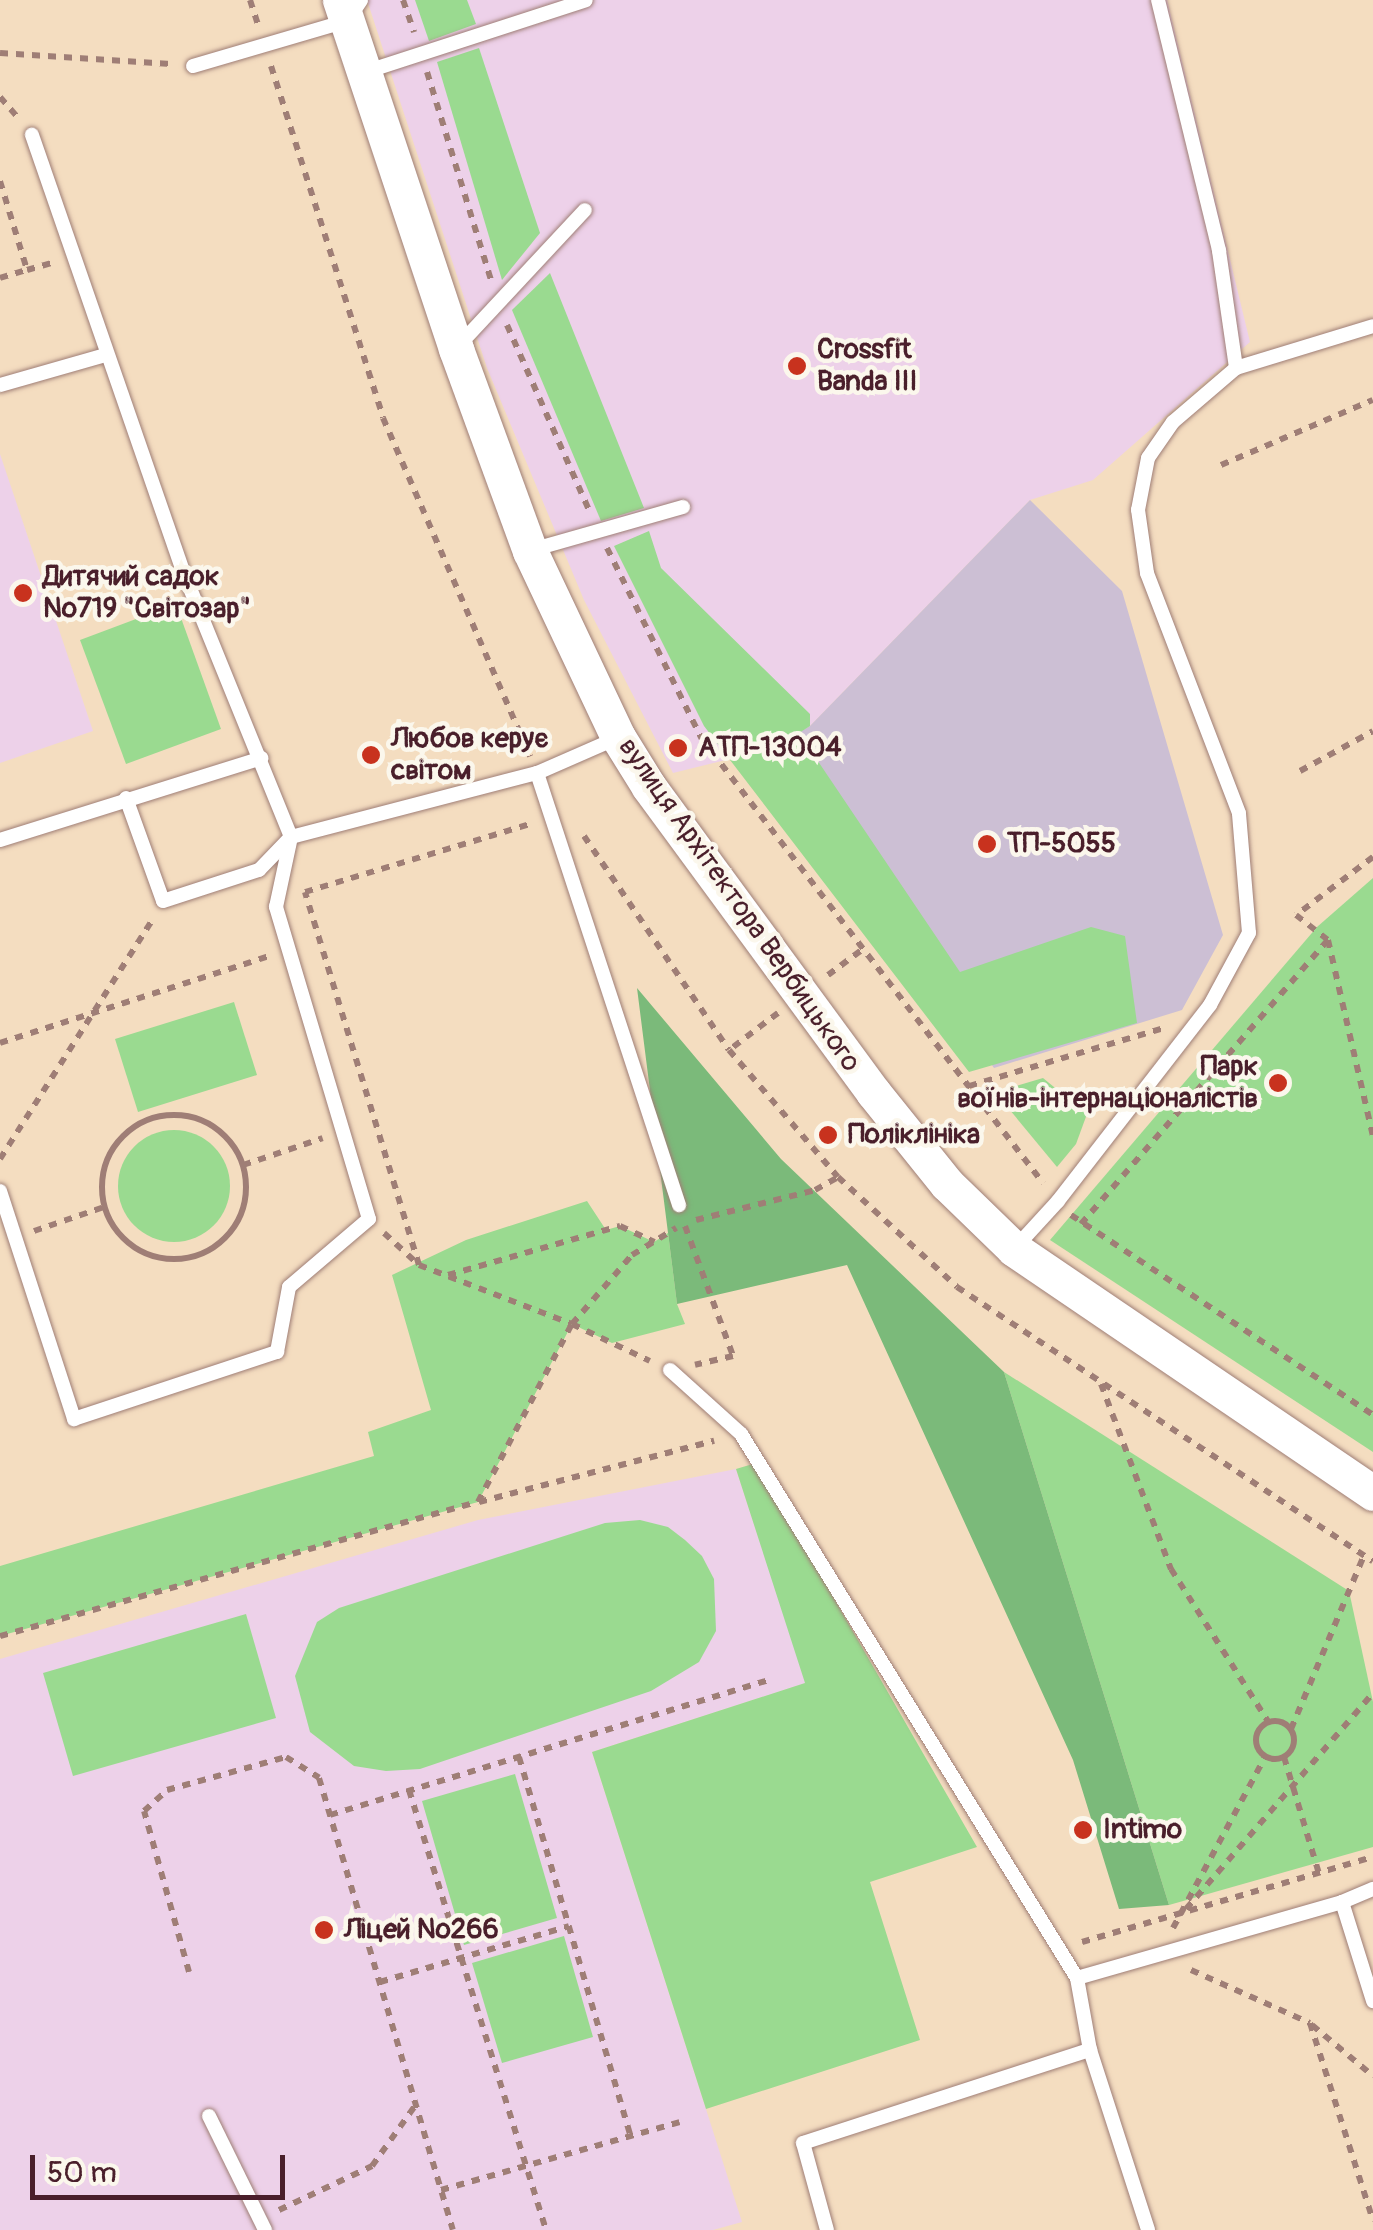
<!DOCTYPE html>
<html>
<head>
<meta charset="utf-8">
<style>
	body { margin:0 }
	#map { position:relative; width:1373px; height:2230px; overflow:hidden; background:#f4ddc0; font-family:Pangolin,sans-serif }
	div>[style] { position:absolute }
	.built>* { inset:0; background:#edd1e9 }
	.industrial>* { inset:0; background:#ccbfd4 }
	.green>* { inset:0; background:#9ada90 }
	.round { border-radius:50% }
	.forest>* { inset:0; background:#7bba7a }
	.path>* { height:6px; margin-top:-3px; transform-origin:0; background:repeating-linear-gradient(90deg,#9f7e76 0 8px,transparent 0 16px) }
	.path>.ring { margin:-3px; padding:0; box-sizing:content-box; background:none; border:6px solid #9f7e76; border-radius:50% }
	.roads { filter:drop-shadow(0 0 2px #9f7e76) drop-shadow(0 0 2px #9f7e76) }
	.service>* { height:14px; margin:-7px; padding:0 7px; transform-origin:7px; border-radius:7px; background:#fff }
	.tertiary>* { height:35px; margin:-17.5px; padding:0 17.5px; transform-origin:17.5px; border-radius:17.5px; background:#fff }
	.dots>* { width:28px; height:28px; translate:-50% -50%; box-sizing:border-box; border:5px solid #fbf7ec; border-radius:50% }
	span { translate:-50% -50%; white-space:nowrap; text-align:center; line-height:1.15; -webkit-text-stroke:9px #fbf7ec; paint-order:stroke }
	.poi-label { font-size:28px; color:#4a1f2b; font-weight:700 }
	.left { translate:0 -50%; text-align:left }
	.right { translate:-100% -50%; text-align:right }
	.street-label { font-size:28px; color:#4a1f2b }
	.scale { position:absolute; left:30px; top:2155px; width:255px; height:45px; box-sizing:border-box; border:5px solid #4a1f2b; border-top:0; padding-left:12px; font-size:30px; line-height:35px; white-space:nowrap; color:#4a1f2b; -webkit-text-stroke:8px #fbf7ec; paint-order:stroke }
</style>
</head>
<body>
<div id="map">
	<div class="built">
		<div style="clip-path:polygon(367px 0,1167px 0,1250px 342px,1093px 480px,1030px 500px,810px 726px,770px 749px,673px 773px,584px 600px,487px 368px)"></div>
		<div style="clip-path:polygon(0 454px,93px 731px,0 763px)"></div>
		<div style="clip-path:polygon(736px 1469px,806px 1683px,592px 1752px,742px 2222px,713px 2230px,0 2230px,0 1659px,478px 1520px)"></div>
	</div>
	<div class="industrial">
		<div style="clip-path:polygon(1030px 500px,1122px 591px,1223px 935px,1182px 1010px,994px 1068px,770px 749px,810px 726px)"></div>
	</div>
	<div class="green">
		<div style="clip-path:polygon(415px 0,467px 0,476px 24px,429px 41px)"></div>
		<div style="clip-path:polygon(479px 48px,540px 233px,502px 280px,437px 62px)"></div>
		<div style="clip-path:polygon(550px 273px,644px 508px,601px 521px,512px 310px)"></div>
		<div style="clip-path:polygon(649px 531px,661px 568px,810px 714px,810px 726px,799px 733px,960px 972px,1091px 927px,1125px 936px,1137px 1023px,969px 1072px,704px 726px,614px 546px)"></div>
		<div style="clip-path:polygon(176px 604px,221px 729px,126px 764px,80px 640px)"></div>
		<div style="clip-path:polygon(1373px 878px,1373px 1452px,1050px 1240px,1317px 927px)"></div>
		<div style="clip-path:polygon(234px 1002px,257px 1075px,138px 1112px,115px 1039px)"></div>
		<div style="clip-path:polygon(1043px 1078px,1087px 1114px,1076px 1144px,1057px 1167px,995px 1092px)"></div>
		<div class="round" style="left:118px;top:1130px;width:112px;height:112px"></div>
		<div style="clip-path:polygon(587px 1201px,606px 1230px,620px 1226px,654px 1242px,668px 1233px,677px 1304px,685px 1324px,612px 1343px,572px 1324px,478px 1502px,0 1636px,0 1566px,374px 1456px,368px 1432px,431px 1410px,392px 1275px,466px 1240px)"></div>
		<div style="clip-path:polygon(1004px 1372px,1349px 1591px,1373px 1702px,1373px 1847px,1169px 1905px)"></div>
		<div style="clip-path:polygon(756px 1463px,977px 1847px,870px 1882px,920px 2040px,706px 2109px,592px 1752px,805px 1683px,736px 1469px)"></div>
		<div style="clip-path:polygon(640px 1520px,668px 1527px,685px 1540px,702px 1556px,714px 1579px,716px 1631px,699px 1662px,651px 1691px,420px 1769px,386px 1771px,354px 1766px,310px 1732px,295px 1676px,317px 1622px,339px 1608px,605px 1523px)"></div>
		<div style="clip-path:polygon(246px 1614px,276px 1718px,73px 1776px,43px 1673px)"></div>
		<div style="clip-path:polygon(515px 1774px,557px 1918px,464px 1945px,422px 1801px)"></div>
		<div style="clip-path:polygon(564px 1936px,593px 2037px,502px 2063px,472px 1963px)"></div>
	</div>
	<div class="forest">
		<div style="clip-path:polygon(637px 988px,781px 1159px,1004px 1372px,1169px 1905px,1119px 1909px,1073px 1760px,847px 1265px,677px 1304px)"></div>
	</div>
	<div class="path">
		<div style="left:250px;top:0;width:26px;rotate:72deg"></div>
		<div style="left:403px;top:0;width:34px;rotate:71deg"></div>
		<div style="left:0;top:53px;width:171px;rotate:3.7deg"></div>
		<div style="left:271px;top:66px;width:369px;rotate:72.3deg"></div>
		<div style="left:383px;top:418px;width:369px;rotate:66.5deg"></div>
		<div style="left:427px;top:72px;width:218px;rotate:72.9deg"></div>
		<div style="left:0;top:97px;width:28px;rotate:49deg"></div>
		<div style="left:0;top:181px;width:93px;rotate:73.1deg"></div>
		<div style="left:27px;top:270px;width:26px;rotate:-16deg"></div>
		<div style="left:0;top:278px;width:28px;rotate:-17deg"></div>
		<div style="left:507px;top:325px;width:202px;rotate:66.1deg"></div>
		<div style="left:1221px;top:465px;width:165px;rotate:-23.2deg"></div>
		<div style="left:607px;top:548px;width:213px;rotate:63.6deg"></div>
		<div style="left:702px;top:739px;width:560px;rotate:52.48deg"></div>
		<div style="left:1300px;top:771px;width:83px;rotate:-28.7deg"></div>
		<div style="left:584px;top:836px;width:258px;rotate:55.9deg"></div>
		<div style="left:1373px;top:857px;width:96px;rotate:143deg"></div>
		<div style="left:1296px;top:915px;width:41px;rotate:38deg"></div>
		<div style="left:1328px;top:940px;width:202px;rotate:77.1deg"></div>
		<div style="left:828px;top:975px;width:44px;rotate:-36.6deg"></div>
		<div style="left:778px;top:1013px;width:61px;rotate:142.9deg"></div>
		<div style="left:729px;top:1050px;width:167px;rotate:49.4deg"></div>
		<div style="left:838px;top:1177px;width:162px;rotate:42.7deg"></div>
		<div style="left:957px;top:1287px;width:498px;rotate:33.4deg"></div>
		<div style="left:0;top:1043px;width:284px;rotate:-17.9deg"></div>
		<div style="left:969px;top:1086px;width:203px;rotate:-16.6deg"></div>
		<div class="ring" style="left:102px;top:1115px;width:138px;height:138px"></div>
		<div style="left:0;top:1159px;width:283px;rotate:-57.5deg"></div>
		<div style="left:243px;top:1165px;width:84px;rotate:-18.6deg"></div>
		<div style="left:1071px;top:1215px;width:362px;rotate:33.5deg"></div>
		<div style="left:696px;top:1220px;width:123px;rotate:-14.1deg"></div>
		<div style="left:815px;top:1190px;width:26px;rotate:-29deg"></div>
		<div style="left:1081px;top:1224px;width:376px;rotate:-49deg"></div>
		<div style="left:685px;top:1226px;width:139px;rotate:69.7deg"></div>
		<div style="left:733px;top:1356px;width:39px;rotate:167deg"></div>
		<div style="left:34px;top:1231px;width:74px;rotate:-18.9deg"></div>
		<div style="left:384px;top:1233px;width:47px;rotate:42.4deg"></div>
		<div style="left:419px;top:1265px;width:164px;rotate:21.1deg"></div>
		<div style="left:572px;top:1324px;width:86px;rotate:25.4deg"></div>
		<div style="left:419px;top:1265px;width:390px;rotate:-107deg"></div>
		<div style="left:305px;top:892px;width:238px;rotate:-16.8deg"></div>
		<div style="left:448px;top:1275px;width:179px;rotate:-15.9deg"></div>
		<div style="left:620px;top:1226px;width:38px;rotate:25deg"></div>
		<div style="left:1101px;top:1384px;width:198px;rotate:69.3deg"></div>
		<div style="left:1171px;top:1569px;width:180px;rotate:57.5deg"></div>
		<div style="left:479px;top:1502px;width:243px;rotate:-14.6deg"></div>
		<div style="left:0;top:1636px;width:496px;rotate:-15.7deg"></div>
		<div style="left:478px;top:1502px;width:201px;rotate:-62.2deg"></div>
		<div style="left:572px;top:1324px;width:91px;rotate:-49deg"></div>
		<div style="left:632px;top:1255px;width:52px;rotate:-31.5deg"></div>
		<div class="ring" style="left:1256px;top:1721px;width:32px;height:32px"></div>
		<div style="left:1291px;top:1729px;width:189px;rotate:-67.2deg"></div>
		<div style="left:519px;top:1757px;width:396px;rotate:73.6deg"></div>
		<div style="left:1284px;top:1757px;width:122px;rotate:73.3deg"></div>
		<div style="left:409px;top:1790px;width:461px;rotate:72.7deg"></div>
		<div style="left:330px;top:1815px;width:463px;rotate:-17.1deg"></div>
		<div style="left:1186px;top:1909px;width:286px;rotate:-49.1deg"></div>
		<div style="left:1173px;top:1928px;width:194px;rotate:-61.7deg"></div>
		<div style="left:1082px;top:1942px;width:303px;rotate:-16.3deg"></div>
		<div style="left:1191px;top:1970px;width:130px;rotate:24deg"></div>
		<div style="left:1310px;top:2023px;width:208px;rotate:72.3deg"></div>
		<div style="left:189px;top:1972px;width:167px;rotate:-105.6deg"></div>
		<div style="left:144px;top:1811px;width:31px;rotate:-42deg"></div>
		<div style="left:167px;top:1790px;width:123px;rotate:-15.5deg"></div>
		<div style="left:286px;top:1757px;width:39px;rotate:32deg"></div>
		<div style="left:319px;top:1778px;width:471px;rotate:73.5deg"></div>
		<div style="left:380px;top:1982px;width:197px;rotate:-16.5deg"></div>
		<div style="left:1312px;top:2025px;width:80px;rotate:39.9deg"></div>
		<div style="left:441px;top:2190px;width:248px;rotate:-15.9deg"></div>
		<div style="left:279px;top:2210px;width:103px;rotate:-25.3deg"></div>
		<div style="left:372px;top:2166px;width:74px;rotate:-54.4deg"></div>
	</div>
	<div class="roads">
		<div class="service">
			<div style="left:1158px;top:0;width:258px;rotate:76.3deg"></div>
			<div style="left:1219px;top:251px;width:118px;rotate:81.7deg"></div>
			<div style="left:193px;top:66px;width:160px;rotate:-16.3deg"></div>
			<div style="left:347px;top:21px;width:25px;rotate:-56deg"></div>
			<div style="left:365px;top:72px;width:232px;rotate:-18deg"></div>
			<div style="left:460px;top:344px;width:183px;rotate:-47deg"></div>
			<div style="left:0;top:385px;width:109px;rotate:-15.9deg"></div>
			<div style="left:531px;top:550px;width:158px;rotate:-15.8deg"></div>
			<div style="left:537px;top:773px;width:455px;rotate:71.8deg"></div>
			<div style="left:126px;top:798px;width:109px;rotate:70.2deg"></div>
			<div style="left:163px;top:901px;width:101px;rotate:-17.9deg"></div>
			<div style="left:259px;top:870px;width:46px;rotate:-45.9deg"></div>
			<div style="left:291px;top:837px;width:254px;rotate:-14.6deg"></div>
			<div style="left:537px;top:773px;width:87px;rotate:-23.6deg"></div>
			<div style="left:0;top:840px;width:274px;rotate:-17.4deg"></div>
			<div style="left:0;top:1191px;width:240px;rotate:72deg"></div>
			<div style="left:74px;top:1419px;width:214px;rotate:-18.3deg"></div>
			<div style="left:277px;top:1352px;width:66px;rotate:-79.5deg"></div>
			<div style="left:289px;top:1287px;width:105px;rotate:-40.4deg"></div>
			<div style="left:369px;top:1219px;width:326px;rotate:-106.6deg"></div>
			<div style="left:276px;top:907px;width:72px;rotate:-77.9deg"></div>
			<div style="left:291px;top:837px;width:284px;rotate:-112.1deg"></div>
			<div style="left:184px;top:574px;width:465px;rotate:-109.1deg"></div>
			<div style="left:1014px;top:1249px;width:65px;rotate:-47.5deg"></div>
			<div style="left:1058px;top:1201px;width:248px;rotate:-52.2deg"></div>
			<div style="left:1210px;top:1005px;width:82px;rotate:-61.6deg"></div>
			<div style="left:1249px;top:933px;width:120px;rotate:-94.8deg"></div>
			<div style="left:1239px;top:813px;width:257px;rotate:-111deg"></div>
			<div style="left:1147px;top:573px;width:64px;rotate:-98.1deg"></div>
			<div style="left:1138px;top:510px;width:53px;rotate:-79.1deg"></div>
			<div style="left:1148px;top:458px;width:44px;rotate:-55.2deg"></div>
			<div style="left:1173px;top:422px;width:83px;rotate:-40.6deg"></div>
			<div style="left:1236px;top:368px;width:143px;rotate:-17deg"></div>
			<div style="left:670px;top:1370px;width:96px;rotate:42deg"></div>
			<div style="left:741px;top:1434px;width:639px;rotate:58.3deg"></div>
			<div style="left:1077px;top:1978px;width:73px;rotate:79.8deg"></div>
			<div style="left:1090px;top:2050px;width:189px;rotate:72.1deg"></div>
			<div style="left:1342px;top:1902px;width:104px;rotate:72.6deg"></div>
			<div style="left:1077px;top:1978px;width:276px;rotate:-16deg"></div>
			<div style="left:1342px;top:1902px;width:34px;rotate:-23deg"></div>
			<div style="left:209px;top:2116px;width:127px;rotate:63.8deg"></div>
			<div style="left:827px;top:2230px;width:90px;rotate:-105.4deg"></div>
			<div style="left:803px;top:2143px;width:302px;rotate:-18deg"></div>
		</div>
		<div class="tertiary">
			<div style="left:340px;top:0;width:368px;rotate:71.6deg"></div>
			<div style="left:456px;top:349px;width:215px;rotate:69.9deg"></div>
			<div style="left:530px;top:551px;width:206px;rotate:64.7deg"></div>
			<div style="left:618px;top:737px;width:59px;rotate:58.2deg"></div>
			<div style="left:649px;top:787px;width:378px;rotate:53.7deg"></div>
			<div style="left:873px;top:1092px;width:118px;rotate:51.2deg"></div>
			<div style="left:947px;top:1184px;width:93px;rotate:44.1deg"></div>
			<div style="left:1014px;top:1249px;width:434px;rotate:34.2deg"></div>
		</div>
	</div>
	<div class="dots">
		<div style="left:797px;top:366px;background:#c8321e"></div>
		<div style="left:23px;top:593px;background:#c8321e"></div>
		<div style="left:678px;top:748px;background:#c8321e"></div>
		<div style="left:371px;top:755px;background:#c8321e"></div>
		<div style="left:987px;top:844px;background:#c8321e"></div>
		<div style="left:1278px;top:1083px;background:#c8321e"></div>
		<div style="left:828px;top:1135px;background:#c8321e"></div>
		<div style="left:1083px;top:1830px;background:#c8321e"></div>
		<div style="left:324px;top:1930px;background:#c8321e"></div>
	</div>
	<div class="poi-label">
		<span class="left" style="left:817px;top:366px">Crossfit<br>Banda III</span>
		<span class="left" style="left:43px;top:593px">Дитячий садок<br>№719 "Світозар"</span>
		<span class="left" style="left:391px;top:755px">Любов керує<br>світом</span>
		<span class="left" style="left:698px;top:748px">АТП-13004</span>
		<span class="left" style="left:1007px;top:844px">ТП-5055</span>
		<span class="right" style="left:1258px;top:1083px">Парк<br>воїнів-інтернаціоналістів</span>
		<span class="left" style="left:848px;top:1135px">Поліклініка</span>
		<span class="left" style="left:1103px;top:1830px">Intimo</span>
		<span class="left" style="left:344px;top:1930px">Ліцей №266</span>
	</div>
	<div class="street-label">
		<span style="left:739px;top:905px;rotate:55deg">вулиця Архітектора Вербицького</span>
	</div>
	<div class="scale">50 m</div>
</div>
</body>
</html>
